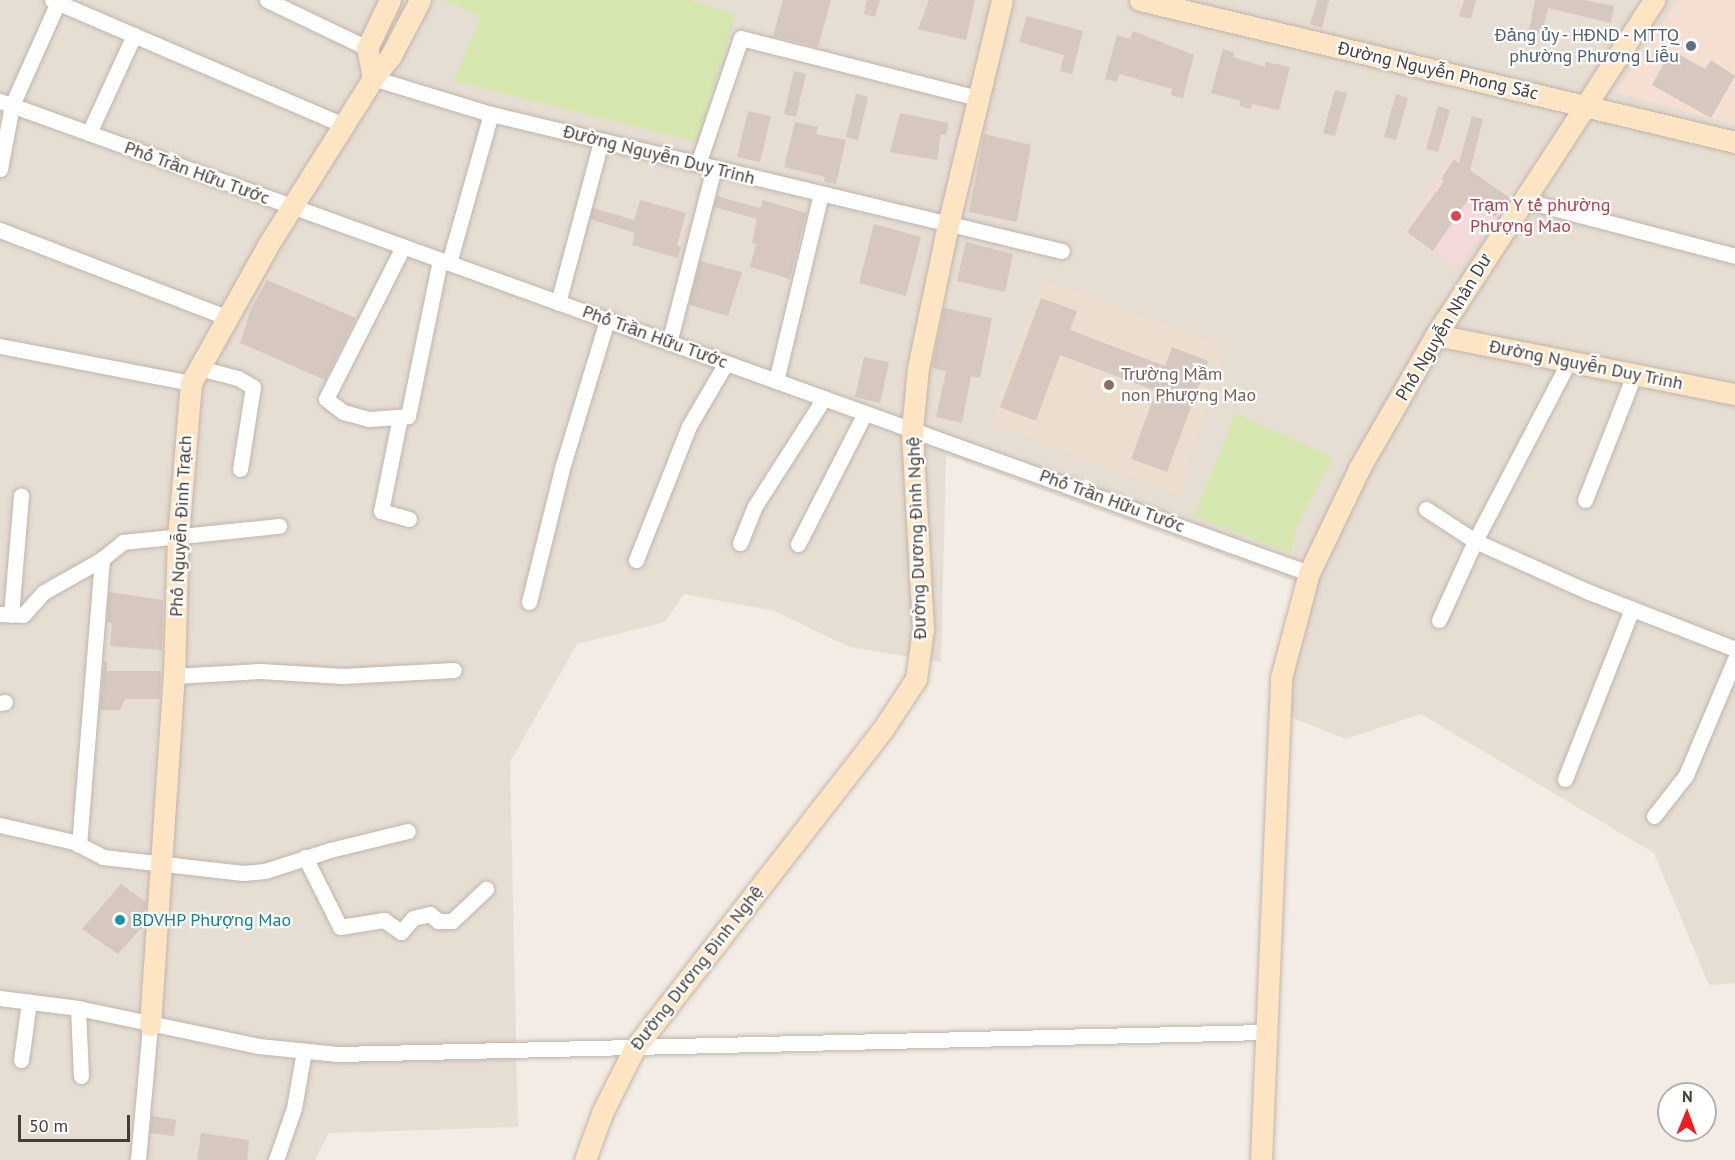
<!DOCTYPE html>
<html>
<head>
<meta charset="utf-8">
<style>
	body { margin:0 }
	#map { position:relative; width:1735px; height:1160px; overflow:hidden; background:#f2ece5; font-family:"PT Sans",sans-serif }
	div>[style] { position:absolute }
	.residential>* { inset:0; background:#e6ddd3 }
	.commercial>* { inset:0; background:#f4dfd0 }
	.education>* { inset:0; background:#ebdecf }
	.medical>* { inset:0; background:#f3d9da }
	.green>* { inset:0; background:#d6e6af }
	.building>* { inset:0; background:#d6c8be }
	.roads { filter:drop-shadow(0 0 2px #c0b5ab) drop-shadow(0 0 2px #c0b5ab) }
	.street>* { height:15px; margin:-7.5px; padding:0 7.5px; transform-origin:7.5px; border-radius:7.5px; background:#fff }
	.secondary>* { height:21px; margin:-10.5px; padding:0 10.5px; transform-origin:10.5px; border-radius:10.5px; background:#fde5c4 }
	.dots>* { width:16px; height:16px; translate:-50% -50%; box-sizing:border-box; border:3px solid #fff; border-radius:50% }
	span { translate:-50% -50%; white-space:nowrap; text-align:center; line-height:1.15; -webkit-text-stroke:4.5px #fff; paint-order:stroke }
	.service-label { font-size:18px; color:#4e5e75 }
	.right { translate:-100% -50%; text-align:right }
	.street-label { font-size:18px; color:#443c35 }
	.health-label { font-size:18px; color:#be3a42 }
	.left { translate:0 -50%; text-align:left }
	.education-label { font-size:18px; color:#785e54 }
	.culture-label { font-size:18px; color:#0d838f }
	.north { position:absolute; left:1657px; top:1082px; width:60px; height:60px; box-sizing:border-box; background:#fff; border:2px solid #b4b1ae; border-radius:50%; rotate:1deg; font-size:16px; font-weight:700; line-height:24px; text-align:center; color:#443c35 }
	.north::after { content:''; display:block; margin:auto; width:21px; height:27px; background:#f41a1f; clip-path:polygon(50% 0,100% 100%,50% 72%,0 100%) }
	.scale { position:absolute; left:18px; top:1115px; width:112px; height:27px; box-sizing:border-box; border:3px solid #443c35; border-top:0; padding-left:8px; font-size:18px; line-height:21px; white-space:nowrap; color:#443c35; -webkit-text-stroke:4px #fff; paint-order:stroke }
</style>
</head>
<body>
<div id="map">
	<div class="residential">
		<div style="clip-path:polygon(0 0,1735px 0,1735px 983px,1709px 985px,1654px 853px,1421px 714px,1346px 739px,1267px 708px,1299px 583px,946px 455px,941px 662px,849px 647px,775px 611px,684px 594px,665px 622px,577px 644px,510px 762px,518px 1127px,329px 1133px,315px 1160px,0 1160px)"></div>
	</div>
	<div class="commercial">
		<div style="clip-path:polygon(1678px 0,1735px 0,1735px 125px,1616px 92px)"></div>
	</div>
	<div class="education">
		<div style="clip-path:polygon(1043px 279px,1227px 346px,1179px 496px,990px 423px)"></div>
	</div>
	<div class="medical">
		<div style="clip-path:polygon(1452px 156px,1513px 200px,1457px 267px,1403px 233px)"></div>
	</div>
	<div class="green">
		<div style="clip-path:polygon(442px 0,691px 0,736px 15px,697px 142px,453px 81px,481px 16px)"></div>
		<div style="clip-path:polygon(1236px 413px,1333px 458px,1299px 522px,1290px 553px,1194px 516px)"></div>
	</div>
	<div class="building">
		<div style="clip-path:polygon(783px 0,831px 0,818px 47px,773px 36px)"></div>
		<div style="clip-path:polygon(867px 0,880px 0,875px 17px,864px 14px)"></div>
		<div style="clip-path:polygon(929px 0,975px 0,966px 40px,918px 29px)"></div>
		<div style="clip-path:polygon(1317px 0,1329px 0,1322px 28px,1310px 24px)"></div>
		<div style="clip-path:polygon(1464px 0,1476px 0,1471px 19px,1459px 16px)"></div>
		<div style="clip-path:polygon(1535px 0,1584px 0,1614px 6px,1611px 23px,1548px 8px,1542px 33px,1529px 31px)"></div>
		<div style="clip-path:polygon(1027px 16px,1083px 31px,1072px 74px,1060px 71px,1064px 55px,1019px 42px)"></div>
		<div style="clip-path:polygon(1133px 31px,1194px 55px,1183px 98px,1171px 95px,1172px 89px,1119px 74px,1117px 82px,1105px 79px,1117px 35px,1130px 39px)"></div>
		<div style="clip-path:polygon(1223px 49px,1234px 53px,1233px 57px,1265px 67px,1266px 62px,1290px 67px,1279px 110px,1252px 104px,1251px 109px,1239px 106px,1241px 101px,1211px 93px)"></div>
		<div style="clip-path:polygon(1671px 50px,1705px 69px,1711px 60px,1735px 76px,1711px 118px,1652px 85px)"></div>
		<div style="clip-path:polygon(794px 71px,806px 74px,796px 117px,784px 114px)"></div>
		<div style="clip-path:polygon(1335px 90px,1347px 93px,1335px 136px,1323px 133px)"></div>
		<div style="clip-path:polygon(856px 94px,868px 97px,858px 140px,846px 137px)"></div>
		<div style="clip-path:polygon(1396px 94px,1408px 98px,1396px 140px,1384px 137px)"></div>
		<div style="clip-path:polygon(1438px 106px,1450px 110px,1438px 152px,1426px 149px)"></div>
		<div style="clip-path:polygon(748px 111px,771px 116px,760px 162px,737px 157px)"></div>
		<div style="clip-path:polygon(900px 113px,949px 123px,946px 135px,941px 134px,937px 160px,890px 152px)"></div>
		<div style="clip-path:polygon(1472px 116px,1483px 119px,1470px 170px,1510px 198px,1495px 217px,1469px 198px,1433px 251px,1407px 232px,1444px 181px,1441px 179px,1454px 159px,1459px 163px)"></div>
		<div style="clip-path:polygon(795px 122px,818px 127px,816px 134px,846px 140px,836px 184px,824px 181px,825px 177px,784px 167px)"></div>
		<div style="clip-path:polygon(984px 134px,1031px 145px,1017px 222px,969px 212px)"></div>
		<div style="clip-path:polygon(717px 196px,760px 208px,763px 200px,806px 213px,790px 279px,750px 267px,756px 244px,752px 243px,757px 219px,714px 207px)"></div>
		<div style="clip-path:polygon(640px 200px,686px 213px,677px 246px,681px 247px,678px 258px,632px 245px,635px 233px,590px 219px,593px 208px,634px 220px)"></div>
		<div style="clip-path:polygon(874px 224px,921px 237px,906px 296px,859px 283px)"></div>
		<div style="clip-path:polygon(966px 242px,1013px 254px,1005px 292px,957px 281px)"></div>
		<div style="clip-path:polygon(700px 261px,742px 272px,728px 316px,689px 305px)"></div>
		<div style="clip-path:polygon(267px 280px,356px 318px,325px 380px,240px 343px,251px 309px)"></div>
		<div style="clip-path:polygon(1041px 298px,1077px 311px,1070px 330px,1165px 366px,1172px 347px,1208px 361px,1167px 472px,1131px 459px,1156px 391px,1060px 355px,1036px 421px,1000px 407px)"></div>
		<div style="clip-path:polygon(944px 308px,992px 318px,980px 378px,971px 376px,962px 423px,936px 417px,946px 371px,932px 368px)"></div>
		<div style="clip-path:polygon(864px 357px,889px 362px,880px 403px,855px 397px)"></div>
		<div style="clip-path:polygon(109px 592px,163px 600px,162px 650px,110px 646px,112px 623px,107px 622px)"></div>
		<div style="clip-path:polygon(104px 661px,107px 661px,107px 671px,161px 671px,160px 699px,125px 699px,120px 710px,100px 710px)"></div>
		<div style="clip-path:polygon(121px 884px,146px 902px,144px 925px,118px 954px,82px 929px)"></div>
		<div style="clip-path:polygon(152px 1116px,176px 1120px,174px 1136px,150px 1133px)"></div>
		<div style="clip-path:polygon(201px 1133px,249px 1140px,247px 1160px,197px 1160px)"></div>
	</div>
	<div class="roads">
		<div class="street">
			<div style="left:52px;top:0;width:318px;rotate:23.2deg"></div>
			<div style="left:267px;top:0;width:111px;rotate:25.6deg"></div>
			<div style="left:373px;top:78px;width:123px;rotate:17deg"></div>
			<div style="left:491px;top:114px;width:587px;rotate:13.49deg"></div>
			<div style="left:0;top:101px;width:1391px;rotate:19.83deg"></div>
			<div style="left:89px;top:133px;width:108px;rotate:-65.3deg"></div>
			<div style="left:698px;top:164px;width:133px;rotate:-71.2deg"></div>
			<div style="left:741px;top:38px;width:244px;rotate:14.2deg"></div>
			<div style="left:0;top:169px;width:65px;rotate:-79.4deg"></div>
			<div style="left:12px;top:105px;width:113px;rotate:-65.9deg"></div>
			<div style="left:1522px;top:200px;width:220px;rotate:14.7deg"></div>
			<div style="left:0;top:230px;width:242px;rotate:21.1deg"></div>
			<div style="left:403px;top:247px;width:170px;rotate:116.9deg"></div>
			<div style="left:326px;top:399px;width:21px;rotate:37deg"></div>
			<div style="left:343px;top:412px;width:27px;rotate:15deg"></div>
			<div style="left:369px;top:419px;width:39px;rotate:-4deg"></div>
			<div style="left:408px;top:416px;width:159px;rotate:-78.4deg"></div>
			<div style="left:449px;top:263px;width:155px;rotate:-74.3deg"></div>
			<div style="left:558px;top:303px;width:168px;rotate:-75.1deg"></div>
			<div style="left:669px;top:343px;width:181px;rotate:-75.6deg"></div>
			<div style="left:0;top:346px;width:195px;rotate:11deg"></div>
			<div style="left:199px;top:368px;width:40px;rotate:14.4deg"></div>
			<div style="left:238px;top:378px;width:17px;rotate:31deg"></div>
			<div style="left:253px;top:387px;width:83px;rotate:99deg"></div>
			<div style="left:776px;top:381px;width:192px;rotate:-76.5deg"></div>
			<div style="left:400px;top:417px;width:96px;rotate:101.4deg"></div>
			<div style="left:381px;top:511px;width:29px;rotate:16deg"></div>
			<div style="left:1585px;top:500px;width:134px;rotate:-68.6deg"></div>
			<div style="left:1426px;top:509px;width:59px;rotate:33.1deg"></div>
			<div style="left:1475px;top:541px;width:125px;rotate:24.1deg"></div>
			<div style="left:1589px;top:592px;width:157px;rotate:21.3deg"></div>
			<div style="left:740px;top:543px;width:40px;rotate:-68deg"></div>
			<div style="left:755px;top:506px;width:128px;rotate:-57.4deg"></div>
			<div style="left:798px;top:544px;width:147px;rotate:-62.9deg"></div>
			<div style="left:636px;top:560px;width:144px;rotate:-68.4deg"></div>
			<div style="left:689px;top:426px;width:73px;rotate:-59.6deg"></div>
			<div style="left:529px;top:602px;width:141px;rotate:-76.1deg"></div>
			<div style="left:563px;top:465px;width:152px;rotate:-73.1deg"></div>
			<div style="left:0;top:614px;width:23px;rotate:2deg"></div>
			<div style="left:23px;top:615px;width:31px;rotate:-48deg"></div>
			<div style="left:44px;top:592px;width:67px;rotate:-29.6deg"></div>
			<div style="left:102px;top:559px;width:27px;rotate:-39deg"></div>
			<div style="left:123px;top:542px;width:157px;rotate:-5.9deg"></div>
			<div style="left:11px;top:615px;width:120px;rotate:-85.2deg"></div>
			<div style="left:1439px;top:620px;width:87px;rotate:-65.5deg"></div>
			<div style="left:1475px;top:541px;width:201px;rotate:-62.4deg"></div>
			<div style="left:174px;top:676px;width:86px;rotate:-3.3deg"></div>
			<div style="left:260px;top:671px;width:83px;rotate:3.4deg"></div>
			<div style="left:343px;top:676px;width:111px;rotate:-3.1deg"></div>
			<div style="left:0;top:703px;width:5px;rotate:-11deg"></div>
			<div style="left:1565px;top:779px;width:183px;rotate:-68.5deg"></div>
			<div style="left:1654px;top:816px;width:52px;rotate:-52deg"></div>
			<div style="left:1686px;top:775px;width:126px;rotate:-67.1deg"></div>
			<div style="left:0;top:825px;width:76px;rotate:12.9deg"></div>
			<div style="left:74px;top:842px;width:33px;rotate:27deg"></div>
			<div style="left:103px;top:857px;width:141px;rotate:6.5deg"></div>
			<div style="left:243px;top:873px;width:22px;rotate:-5deg"></div>
			<div style="left:265px;top:871px;width:68px;rotate:-17.9deg"></div>
			<div style="left:330px;top:850px;width:80px;rotate:-13.7deg"></div>
			<div style="left:79px;top:845px;width:287px;rotate:-85.4deg"></div>
			<div style="left:305px;top:857px;width:78px;rotate:63.4deg"></div>
			<div style="left:340px;top:927px;width:45px;rotate:-9deg"></div>
			<div style="left:384px;top:920px;width:21px;rotate:35deg"></div>
			<div style="left:401px;top:932px;width:18px;rotate:-49deg"></div>
			<div style="left:413px;top:918px;width:17px;rotate:-13deg"></div>
			<div style="left:430px;top:914px;width:11px;rotate:41deg"></div>
			<div style="left:438px;top:921px;width:14px"></div>
			<div style="left:452px;top:921px;width:47px;rotate:-43.3deg"></div>
			<div style="left:0;top:998px;width:79px;rotate:7.3deg"></div>
			<div style="left:78px;top:1008px;width:184px;rotate:11.9deg"></div>
			<div style="left:258px;top:1046px;width:80px;rotate:5.7deg"></div>
			<div style="left:338px;top:1054px;width:930px;rotate:-1.36deg"></div>
			<div style="left:78px;top:1008px;width:68px;rotate:87.5deg"></div>
			<div style="left:21px;top:1060px;width:59px;rotate:-82.1deg"></div>
			<div style="left:138px;top:1160px;width:136px;rotate:-84.9deg"></div>
			<div style="left:276px;top:1160px;width:55px;rotate:-70.9deg"></div>
			<div style="left:294px;top:1108px;width:58px;rotate:-80deg"></div>
		</div>
		<div class="secondary">
			<div style="left:1140px;top:0;width:612px;rotate:13.42deg"></div>
			<div style="left:373px;top:78px;width:31px;rotate:-101deg"></div>
			<div style="left:367px;top:48px;width:53px;rotate:-64.4deg"></div>
			<div style="left:1436px;top:335px;width:305px;rotate:11.2deg"></div>
			<div style="left:150px;top:1025px;width:350px;rotate:-86.1deg"></div>
			<div style="left:174px;top:676px;width:139px;rotate:-88.4deg"></div>
			<div style="left:178px;top:537px;width:155px;rotate:-85.2deg"></div>
			<div style="left:191px;top:383px;width:158px;rotate:-60.8deg"></div>
			<div style="left:268px;top:245px;width:197px;rotate:-57.8deg"></div>
			<div style="left:373px;top:78px;width:27px;rotate:-51deg"></div>
			<div style="left:390px;top:57px;width:64px;rotate:-62.2deg"></div>
			<div style="left:585px;top:1160px;width:50px;rotate:-70.1deg"></div>
			<div style="left:602px;top:1113px;width:72px;rotate:-63.4deg"></div>
			<div style="left:634px;top:1049px;width:402px;rotate:-52.1deg"></div>
			<div style="left:881px;top:732px;width:64px;rotate:-56.6deg"></div>
			<div style="left:916px;top:679px;width:50px;rotate:-82deg"></div>
			<div style="left:923px;top:629px;width:199px;rotate:-93.2deg"></div>
			<div style="left:912px;top:430px;width:62px;rotate:-84.5deg"></div>
			<div style="left:918px;top:368px;width:146px;rotate:-78.2deg"></div>
			<div style="left:948px;top:225px;width:231px;rotate:-76.5deg"></div>
			<div style="left:1261px;top:1160px;width:482px;rotate:-87.6deg"></div>
			<div style="left:1281px;top:678px;width:109px;rotate:-75.1deg"></div>
			<div style="left:1309px;top:573px;width:118px;rotate:-64.3deg"></div>
			<div style="left:1360px;top:467px;width:152px;rotate:-60.1deg"></div>
			<div style="left:1436px;top:335px;width:400px;rotate:-56.9deg"></div>
		</div>
	</div>
	<div class="dots">
		<div style="left:1691px;top:46px;background:#5c6f8a"></div>
		<div style="left:1456px;top:216px;background:#e0444e"></div>
		<div style="left:1109px;top:385px;background:#8d6e63"></div>
		<div style="left:120px;top:920px;background:#0f9aa8"></div>
	</div>
	<div class="service-label">
		<span class="right" style="left:1679px;top:46px">Đảng ủy - HĐND - MTTQ<br>phường Phương Liễu</span>
	</div>
	<div class="street-label">
		<span style="left:1438px;top:71px;rotate:13deg">Đường Nguyễn Phong Sắc</span>
		<span style="left:659px;top:155px;rotate:14deg">Đường Nguyễn Duy Trinh</span>
		<span style="left:197px;top:173px;rotate:20deg">Phố Trần Hữu Tước</span>
		<span style="left:1444px;top:327px;rotate:-59deg">Phố Nguyễn Nhân Dư</span>
		<span style="left:655px;top:337px;rotate:20deg">Phố Trần Hữu Tước</span>
		<span style="left:1586px;top:365px;rotate:11deg">Đường Nguyễn Duy Trinh</span>
		<span style="left:1112px;top:501px;rotate:20deg">Phố Trần Hữu Tước</span>
		<span style="left:181px;top:526px;rotate:-87deg">Phố Nguyễn Đình Trạch</span>
		<span style="left:917px;top:538px;rotate:-92deg">Đường Dương Đình Nghệ</span>
		<span style="left:697px;top:968px;rotate:-52deg">Đường Dương Đình Nghệ</span>
	</div>
	<div class="health-label">
		<span class="left" style="left:1470px;top:216px">Trạm Y tế phường<br>Phượng Mao</span>
	</div>
	<div class="education-label">
		<span class="left" style="left:1121px;top:385px">Trường Mầm<br>non Phượng Mao</span>
	</div>
	<div class="culture-label">
		<span class="left" style="left:132px;top:920px">BDVHP Phượng Mao</span>
	</div>
	<div class="north">N</div>
	<div class="scale">50 m</div>
</div>
</body>
</html>
